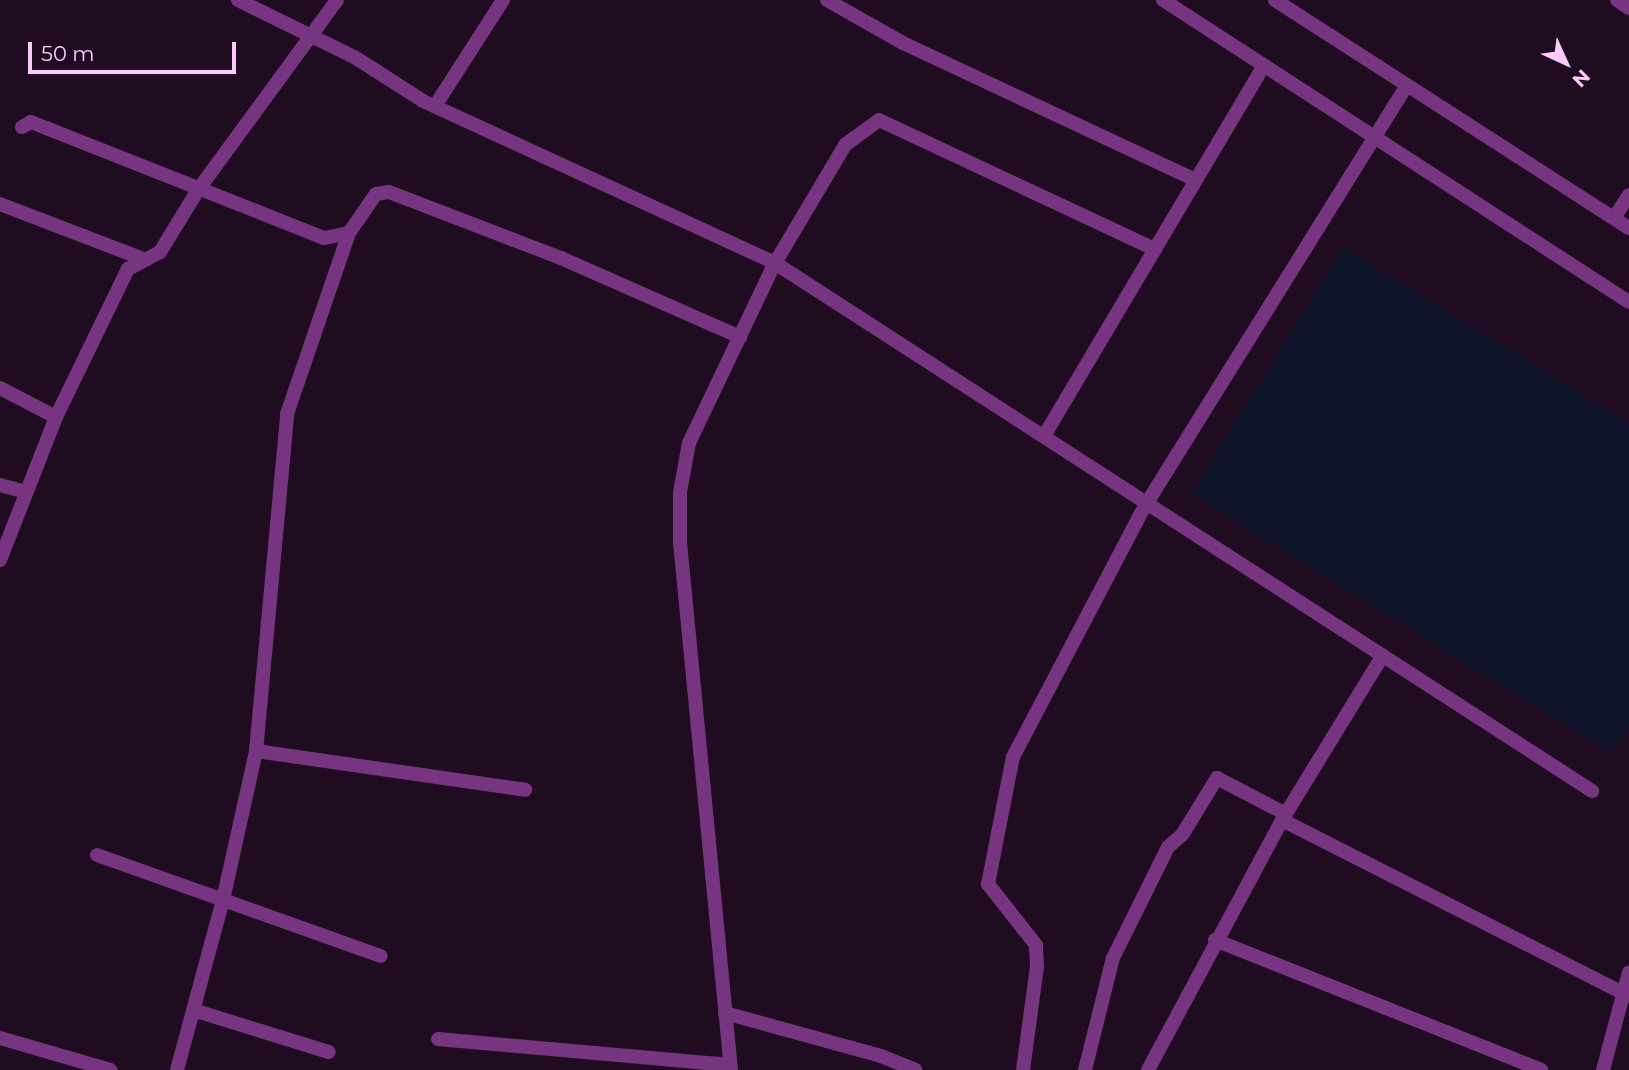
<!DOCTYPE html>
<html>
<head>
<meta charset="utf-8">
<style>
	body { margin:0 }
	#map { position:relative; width:1629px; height:1070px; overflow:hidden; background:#200c20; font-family:Montserrat,sans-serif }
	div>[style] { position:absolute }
	.green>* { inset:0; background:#0f142a }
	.minor>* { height:14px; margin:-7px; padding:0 7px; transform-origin:7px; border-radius:7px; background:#773581 }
	.tertiary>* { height:14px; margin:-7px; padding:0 7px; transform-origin:7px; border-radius:7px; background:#773581 }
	span { translate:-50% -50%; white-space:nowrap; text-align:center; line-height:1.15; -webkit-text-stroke:7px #200c20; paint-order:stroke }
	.north { position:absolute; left:1531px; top:28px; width:70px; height:70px; -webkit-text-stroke:5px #200c20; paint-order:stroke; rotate:135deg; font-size:19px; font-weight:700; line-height:28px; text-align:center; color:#fccbff }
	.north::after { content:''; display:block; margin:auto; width:24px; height:32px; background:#fccbff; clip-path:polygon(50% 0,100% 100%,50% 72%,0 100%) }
	.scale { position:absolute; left:28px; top:42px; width:208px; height:32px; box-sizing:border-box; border:4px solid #fccbff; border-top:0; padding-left:9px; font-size:21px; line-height:24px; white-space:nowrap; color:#fccbff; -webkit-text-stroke:5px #200c20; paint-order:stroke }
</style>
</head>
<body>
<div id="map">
	<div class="green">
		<div style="clip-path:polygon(1343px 247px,1629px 423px,1629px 727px,1612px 754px,1191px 494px)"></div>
	</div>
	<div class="minor">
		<div style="left:238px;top:0;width:131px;rotate:26.2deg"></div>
		<div style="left:356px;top:58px;width:80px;rotate:32.7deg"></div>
		<div style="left:423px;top:101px;width:387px;rotate:24.7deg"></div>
		<div style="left:775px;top:263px;width:973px;rotate:32.87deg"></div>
		<div style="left:827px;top:0;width:87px;rotate:29.5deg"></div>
		<div style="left:903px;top:43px;width:323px;rotate:25.1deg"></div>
		<div style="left:1617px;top:0;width:14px;rotate:34deg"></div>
		<div style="left:435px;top:106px;width:126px;rotate:-57.3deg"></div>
		<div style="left:22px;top:127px;width:10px;rotate:-29deg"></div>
		<div style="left:31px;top:122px;width:315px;rotate:21.6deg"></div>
		<div style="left:324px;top:238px;width:25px;rotate:-11deg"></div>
		<div style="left:349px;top:233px;width:47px;rotate:-55.3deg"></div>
		<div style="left:376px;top:194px;width:13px;rotate:-9deg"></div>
		<div style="left:389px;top:192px;width:184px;rotate:21deg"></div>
		<div style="left:561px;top:258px;width:196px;rotate:23.8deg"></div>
		<div style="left:0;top:204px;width:153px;rotate:21deg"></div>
		<div style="left:1614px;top:218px;width:27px;rotate:-57deg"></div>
		<div style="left:0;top:388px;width:63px;rotate:27.4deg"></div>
		<div style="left:1044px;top:436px;width:430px;rotate:-59.3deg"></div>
		<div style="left:0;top:485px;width:27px;rotate:15deg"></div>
		<div style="left:0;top:560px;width:154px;rotate:-68.6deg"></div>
		<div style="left:56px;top:417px;width:165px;rotate:-64.1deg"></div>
		<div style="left:128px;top:269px;width:36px;rotate:-28deg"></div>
		<div style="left:160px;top:252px;width:73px;rotate:-58.5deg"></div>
		<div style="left:198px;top:190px;width:235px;rotate:-53.8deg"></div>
		<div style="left:256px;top:751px;width:272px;rotate:8.2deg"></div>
		<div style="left:1282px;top:820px;width:389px;rotate:26.9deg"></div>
		<div style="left:97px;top:855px;width:301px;rotate:19.6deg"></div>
		<div style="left:1215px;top:940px;width:351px;rotate:21.7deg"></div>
		<div style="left:193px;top:1010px;width:142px;rotate:17.2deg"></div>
		<div style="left:725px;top:1013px;width:162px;rotate:15.4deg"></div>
		<div style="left:881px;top:1056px;width:37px;rotate:22deg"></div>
		<div style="left:0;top:1038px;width:115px;rotate:16.2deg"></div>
		<div style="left:438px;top:1039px;width:293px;rotate:5.1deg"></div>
		<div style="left:177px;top:1070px;width:176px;rotate:-74.9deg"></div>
		<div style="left:223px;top:900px;width:153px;rotate:-77.5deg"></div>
		<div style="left:256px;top:751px;width:338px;rotate:-84.7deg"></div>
		<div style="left:287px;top:414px;width:191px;rotate:-71.1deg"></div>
		<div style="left:731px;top:1070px;width:530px;rotate:-95.52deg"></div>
		<div style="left:680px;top:542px;width:50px;rotate:-90deg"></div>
		<div style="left:680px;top:492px;width:50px;rotate:-79.6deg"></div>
		<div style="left:689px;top:443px;width:199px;rotate:-64.5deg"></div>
		<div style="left:775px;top:263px;width:137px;rotate:-59.3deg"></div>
		<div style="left:845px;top:145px;width:42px;rotate:-36.3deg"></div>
		<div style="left:879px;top:120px;width:305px;rotate:25.1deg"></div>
		<div style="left:1023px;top:1070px;width:105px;rotate:-82.3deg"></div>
		<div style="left:1037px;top:966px;width:21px;rotate:-93deg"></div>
		<div style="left:1036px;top:945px;width:78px;rotate:-128.2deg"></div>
		<div style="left:988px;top:884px;width:129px;rotate:-78.9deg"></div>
		<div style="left:1013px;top:757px;width:284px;rotate:-62.3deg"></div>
		<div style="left:1145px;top:506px;width:494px;rotate:-58.1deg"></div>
		<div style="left:1085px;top:1070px;width:115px;rotate:-76deg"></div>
		<div style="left:1113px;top:958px;width:124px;rotate:-63.6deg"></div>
		<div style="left:1168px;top:847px;width:18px;rotate:-41deg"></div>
		<div style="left:1182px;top:835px;width:67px;rotate:-58.4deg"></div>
		<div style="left:1217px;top:778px;width:78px;rotate:27.6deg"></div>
		<div style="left:1148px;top:1070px;width:284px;rotate:-61.8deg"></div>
		<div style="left:1282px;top:820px;width:193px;rotate:-58.5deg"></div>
		<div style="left:1603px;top:1070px;width:101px;rotate:-75.1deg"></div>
	</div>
	<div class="tertiary">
		<div style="left:1163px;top:0;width:555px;rotate:32.95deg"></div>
		<div style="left:1275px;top:0;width:421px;rotate:32.8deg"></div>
	</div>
	<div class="north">N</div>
	<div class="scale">50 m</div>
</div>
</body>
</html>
